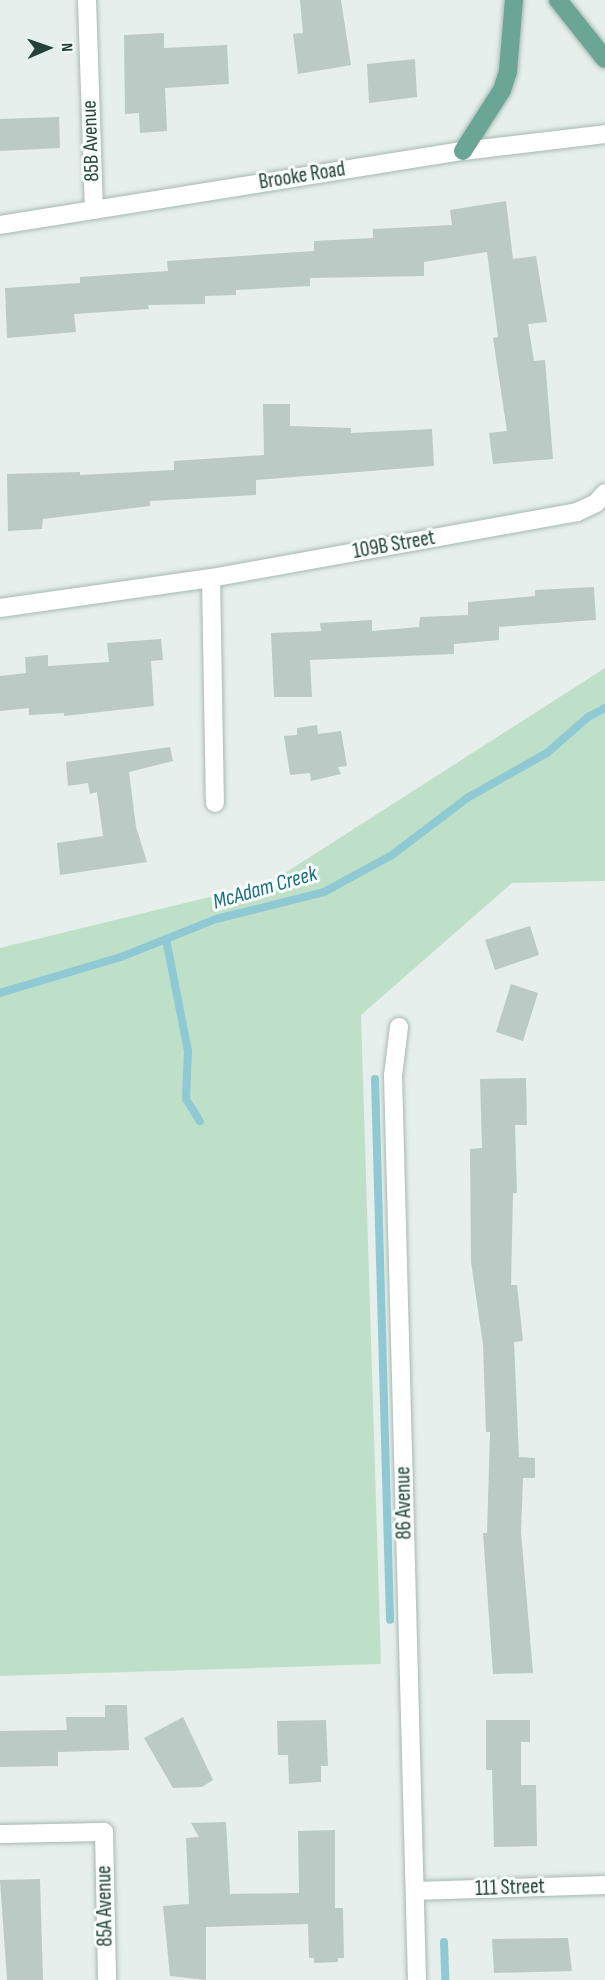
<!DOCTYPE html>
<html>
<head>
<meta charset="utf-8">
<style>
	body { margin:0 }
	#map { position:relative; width:605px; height:1980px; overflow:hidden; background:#e6efeb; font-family:"Sofia Sans Condensed",sans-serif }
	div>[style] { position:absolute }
	.green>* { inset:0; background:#bfe0c8 }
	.stream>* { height:8px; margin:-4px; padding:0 4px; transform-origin:4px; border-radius:4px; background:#8ec9d4 }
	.building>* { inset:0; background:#bbcac4 }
	.roads { filter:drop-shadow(0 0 2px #a8b8b2) drop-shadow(0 0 2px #a8b8b2) }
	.minor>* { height:18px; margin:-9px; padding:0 9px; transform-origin:9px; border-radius:9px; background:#fff }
	.major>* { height:18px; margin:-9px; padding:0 9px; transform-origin:9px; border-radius:9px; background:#6aa596 }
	span { translate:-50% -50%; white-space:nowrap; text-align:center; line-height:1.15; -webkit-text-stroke:6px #f7fbf9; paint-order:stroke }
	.street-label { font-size:21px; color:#24423a }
	.water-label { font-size:22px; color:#1c6f80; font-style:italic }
	.north { position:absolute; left:18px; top:18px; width:60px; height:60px; -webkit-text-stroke:4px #f7fbf9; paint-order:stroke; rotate:88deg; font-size:16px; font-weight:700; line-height:24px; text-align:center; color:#24423a }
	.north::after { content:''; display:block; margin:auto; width:21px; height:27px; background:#24423a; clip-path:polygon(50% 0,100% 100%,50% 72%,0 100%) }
</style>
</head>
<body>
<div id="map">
	<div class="green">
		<div style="clip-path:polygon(605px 668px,605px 881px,512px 883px,361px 1015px,381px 1664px,0 1676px,0 948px,271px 882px)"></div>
	</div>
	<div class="stream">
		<div style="left:166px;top:939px;width:114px;rotate:78.9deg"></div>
		<div style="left:188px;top:1051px;width:48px;rotate:92.4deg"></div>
		<div style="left:186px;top:1099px;width:26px;rotate:58deg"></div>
		<div style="left:0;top:993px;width:126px;rotate:-16.6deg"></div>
		<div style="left:121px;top:957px;width:102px;rotate:-21.8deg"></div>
		<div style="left:216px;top:919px;width:111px;rotate:-14deg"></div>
		<div style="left:324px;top:892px;width:77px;rotate:-28.6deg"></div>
		<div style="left:392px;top:855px;width:94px;rotate:-37.2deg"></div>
		<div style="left:467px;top:798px;width:92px;rotate:-29.4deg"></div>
		<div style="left:547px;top:753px;width:55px;rotate:-41.3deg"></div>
		<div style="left:588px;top:717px;width:19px;rotate:-28deg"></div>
		<div style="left:375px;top:1079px;width:541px;rotate:88.41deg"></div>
		<div style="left:444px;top:1942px;width:38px;rotate:88deg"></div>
	</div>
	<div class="building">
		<div style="clip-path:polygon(300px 0,341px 0,351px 65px,298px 74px,293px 34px,303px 33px)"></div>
		<div style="clip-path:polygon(164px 33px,164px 48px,227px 45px,229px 84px,165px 88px,167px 131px,140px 133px,139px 113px,125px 114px,124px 35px)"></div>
		<div style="clip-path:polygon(415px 59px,417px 97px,369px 103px,367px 64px)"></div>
		<div style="clip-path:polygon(59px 117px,60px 148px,0 151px,0 119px)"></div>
		<div style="clip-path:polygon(506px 201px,513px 259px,536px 256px,547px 322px,528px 324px,534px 361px,545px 360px,553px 459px,493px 464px,489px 433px,507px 431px,493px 338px,498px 337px,487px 252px,424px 262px,424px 276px,310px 278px,310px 286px,236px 290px,236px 295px,205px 296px,205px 304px,148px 305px,149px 309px,74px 314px,76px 332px,7px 338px,5px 288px,80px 283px,80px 277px,168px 271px,167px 261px,314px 251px,314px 241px,373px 238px,373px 229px,452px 225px,450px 210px)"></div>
		<div style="clip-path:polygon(263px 404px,290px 404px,290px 426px,351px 428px,351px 433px,432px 429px,434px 466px,256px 480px,256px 495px,150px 501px,150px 506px,43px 519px,42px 529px,8px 531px,7px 474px,80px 472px,80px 475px,174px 470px,174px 461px,264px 455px)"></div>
		<div style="clip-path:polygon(594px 587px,596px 620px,499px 627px,499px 640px,454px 644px,454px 654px,310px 660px,312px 697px,274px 697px,271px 633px,321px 631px,320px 623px,372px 620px,372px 631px,419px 627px,420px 617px,468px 615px,468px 602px,535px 596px,535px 590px)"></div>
		<div style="clip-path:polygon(161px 639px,163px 660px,151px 661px,154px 706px,64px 716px,64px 713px,29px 715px,29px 708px,0 711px,0 676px,26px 673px,25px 657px,48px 655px,48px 666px,109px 662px,107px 643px)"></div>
		<div style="clip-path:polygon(317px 725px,318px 734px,341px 731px,347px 766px,338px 767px,341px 774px,311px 781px,310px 773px,290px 775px,284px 736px,297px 735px,297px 728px)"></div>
		<div style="clip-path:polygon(170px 747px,173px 761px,129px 772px,136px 827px,147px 862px,60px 875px,57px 843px,103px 836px,97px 792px,90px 794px,88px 783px,68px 786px,66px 762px)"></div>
		<div style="clip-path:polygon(530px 926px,539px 955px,495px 970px,485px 940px)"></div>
		<div style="clip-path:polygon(511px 984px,538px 993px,523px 1041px,496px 1032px)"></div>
		<div style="clip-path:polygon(526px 1078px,527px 1125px,515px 1125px,517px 1193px,513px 1193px,511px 1285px,517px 1285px,523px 1341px,514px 1342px,519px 1457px,535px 1458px,535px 1478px,523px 1478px,521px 1532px,533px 1673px,493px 1674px,483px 1533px,487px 1533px,490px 1432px,486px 1432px,483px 1345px,471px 1262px,470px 1149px,482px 1148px,480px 1079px)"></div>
		<div style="clip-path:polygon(105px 1705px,127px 1705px,129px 1750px,58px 1752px,58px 1766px,0 1767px,0 1731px,67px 1730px,66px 1717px,105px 1717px)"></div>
		<div style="clip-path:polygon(183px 1717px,213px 1780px,202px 1787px,173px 1788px,144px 1738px)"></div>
		<div style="clip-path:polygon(326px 1720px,328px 1766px,321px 1766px,321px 1782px,289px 1784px,288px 1755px,278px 1755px,277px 1721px)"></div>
		<div style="clip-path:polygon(486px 1720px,530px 1720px,530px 1742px,521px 1742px,521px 1785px,536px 1785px,537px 1846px,494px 1847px,492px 1770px,486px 1770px)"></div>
		<div style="clip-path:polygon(226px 1822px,230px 1894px,299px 1893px,298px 1831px,335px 1830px,335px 1908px,343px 1908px,344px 1958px,338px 1958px,338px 1962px,314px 1963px,314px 1958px,309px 1958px,308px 1924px,206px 1927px,206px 1980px,170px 1976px,163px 1906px,189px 1904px,186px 1838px,199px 1837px,191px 1823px)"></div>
		<div style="clip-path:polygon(40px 1879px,43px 1980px,7px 1980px,0 1880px)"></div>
		<div style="clip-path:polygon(568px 1938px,572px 1971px,494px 1973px,492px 1939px)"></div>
	</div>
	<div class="roads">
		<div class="minor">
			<div style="left:87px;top:0;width:210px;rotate:88.1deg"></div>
			<div style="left:0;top:225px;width:469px;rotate:-9.1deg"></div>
			<div style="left:463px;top:151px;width:143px;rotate:-6.8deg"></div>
			<div style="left:211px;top:578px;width:225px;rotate:89deg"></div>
			<div style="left:0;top:608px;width:213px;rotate:-8.1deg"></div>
			<div style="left:211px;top:578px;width:372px;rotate:-10.2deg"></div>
			<div style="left:577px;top:512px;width:21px;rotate:-25deg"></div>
			<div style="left:596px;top:503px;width:13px;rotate:-48deg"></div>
			<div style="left:399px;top:1027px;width:49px;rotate:97deg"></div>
			<div style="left:393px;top:1076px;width:904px;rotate:88.48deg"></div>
			<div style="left:0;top:1834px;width:104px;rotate:-1.1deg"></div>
			<div style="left:104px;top:1832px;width:148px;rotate:88.8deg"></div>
			<div style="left:415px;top:1891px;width:190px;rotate:-1.8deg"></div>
		</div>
		<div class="major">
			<div style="left:558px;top:0;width:75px;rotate:51.5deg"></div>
			<div style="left:463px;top:151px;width:72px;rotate:-57.4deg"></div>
			<div style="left:502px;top:90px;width:20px;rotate:-72deg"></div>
			<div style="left:508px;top:71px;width:71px;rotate:-85.2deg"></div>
		</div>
	</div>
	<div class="street-label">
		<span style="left:91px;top:141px;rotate:-92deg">85B Avenue</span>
		<span style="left:302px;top:176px;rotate:-9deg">Brooke Road</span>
		<span style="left:394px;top:545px;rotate:-10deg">109B Street</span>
		<span style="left:404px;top:1503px;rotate:-91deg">86 Avenue</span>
		<span style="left:510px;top:1888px;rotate:-2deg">111 Street</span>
		<span style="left:105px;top:1906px;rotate:-91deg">85A Avenue</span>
	</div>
	<div class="water-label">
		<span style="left:265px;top:888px;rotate:-16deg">McAdam Creek</span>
	</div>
	<div class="north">N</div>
</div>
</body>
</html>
